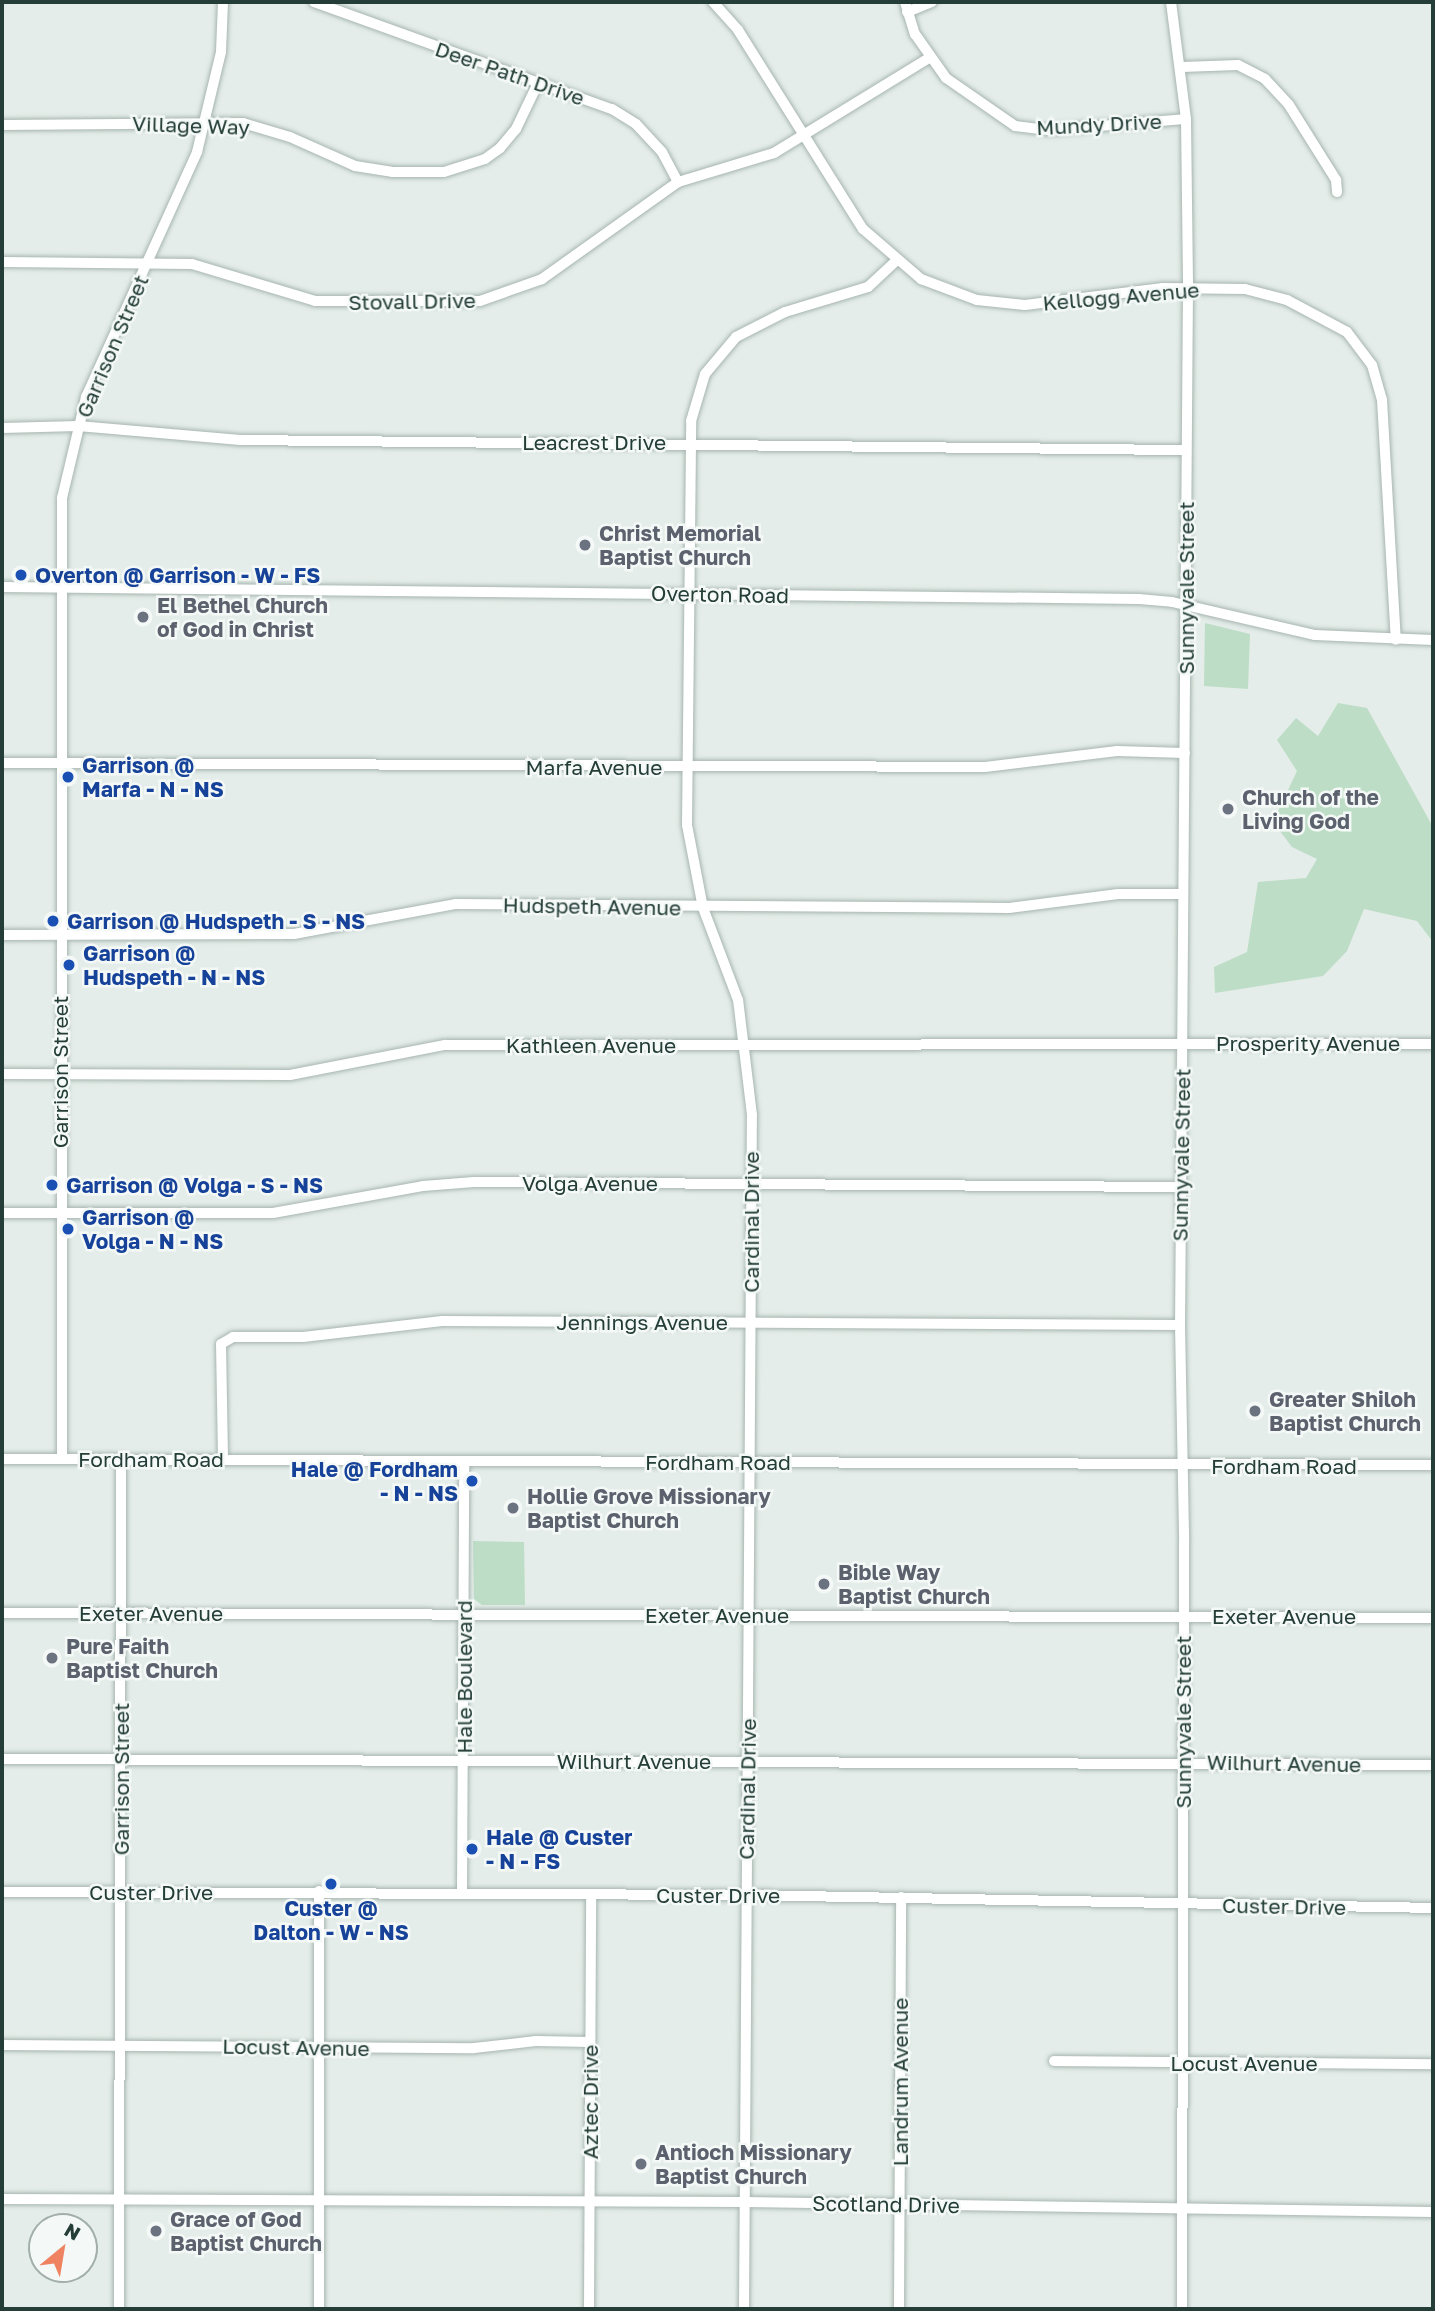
<!DOCTYPE html>
<html>
<head>
<meta charset="utf-8">
<style>
	body { margin:0 }
	#map { position:relative; width:1435px; height:2311px; overflow:hidden; background:#e4ede9; font-family:"Golos Text",sans-serif }
	div>[style] { position:absolute }
	.green>* { inset:0; background:#bdddc6 }
	.roads { filter:drop-shadow(0 0 2px #a7b5b0) drop-shadow(0 0 2px #a7b5b0) }
	.minor>* { height:10px; margin:-5px; padding:0 5px; transform-origin:5px; border-radius:5px; background:#fff }
	.dots>* { width:19px; height:19px; translate:-50% -50%; box-sizing:border-box; border:4px solid #f4f9f7; border-radius:50% }
	span { translate:-50% -50%; white-space:nowrap; text-align:center; line-height:1.15; -webkit-text-stroke:5px #f4f9f7; paint-order:stroke }
	.street-label { font-size:21px; color:#243e37 }
	.worship-label { font-size:21px; color:#5b616d; font-weight:700 }
	.left { translate:0 -50%; text-align:left }
	.transit-label { font-size:21px; color:#164399; font-weight:700 }
	.right { translate:-100% -50%; text-align:right }
	.frame { position:absolute; inset:0; border:4px solid #243e37; pointer-events:none }
	.north { position:absolute; left:28px; top:2213px; width:70px; height:70px; box-sizing:border-box; background:#f4f9f7; border:2px solid #a1aeaa; border-radius:50%; rotate:30deg; font-size:19px; font-weight:700; line-height:28px; text-align:center; color:#243e37 }
	.north::after { content:''; display:block; margin:auto; width:24px; height:32px; background:#ee8261; clip-path:polygon(50% 0,100% 100%,50% 72%,0 100%) }
</style>
</head>
<body>
<div id="map">
	<div class="green">
		<div style="clip-path:polygon(1205px 623px,1250px 634px,1248px 689px,1204px 686px)"></div>
		<div style="clip-path:polygon(1338px 703px,1367px 708px,1433px 827px,1433px 942px,1417px 921px,1364px 909px,1347px 951px,1323px 976px,1215px 993px,1214px 967px,1247px 952px,1258px 882px,1306px 878px,1317px 859px,1292px 847px,1273px 822px,1297px 771px,1277px 740px,1296px 718px,1318px 736px)"></div>
		<div style="clip-path:polygon(473px 1541px,524px 1542px,525px 1605px,482px 1605px,474px 1599px)"></div>
	</div>
	<div class="roads">
		<div class="minor">
			<div style="left:314px;top:2px;width:317px;rotate:19.8deg"></div>
			<div style="left:612px;top:109px;width:28px;rotate:32deg"></div>
			<div style="left:636px;top:124px;width:38px;rotate:47deg"></div>
			<div style="left:662px;top:152px;width:34px;rotate:62deg"></div>
			<div style="left:713px;top:2px;width:38px;rotate:48deg"></div>
			<div style="left:738px;top:30px;width:235px;rotate:57.9deg"></div>
			<div style="left:863px;top:229px;width:77px;rotate:40.8deg"></div>
			<div style="left:921px;top:279px;width:60px;rotate:20.6deg"></div>
			<div style="left:977px;top:300px;width:48px;rotate:5.9deg"></div>
			<div style="left:1025px;top:305px;width:139px;rotate:-7deg"></div>
			<div style="left:1163px;top:288px;width:82px;rotate:0.7deg"></div>
			<div style="left:1245px;top:289px;width:43px;rotate:14.7deg"></div>
			<div style="left:1287px;top:300px;width:68px;rotate:28.1deg"></div>
			<div style="left:1347px;top:332px;width:41px;rotate:52.9deg"></div>
			<div style="left:1372px;top:365px;width:36px;rotate:74deg"></div>
			<div style="left:1382px;top:400px;width:240px;rotate:86.7deg"></div>
			<div style="left:905px;top:2px;width:34px;rotate:73deg"></div>
			<div style="left:915px;top:34px;width:54px;rotate:54.8deg"></div>
			<div style="left:946px;top:78px;width:84px;rotate:34.8deg"></div>
			<div style="left:1015px;top:126px;width:34px;rotate:7deg"></div>
			<div style="left:1049px;top:130px;width:137px;rotate:-4.6deg"></div>
			<div style="left:1171px;top:2px;width:118px;rotate:82.7deg"></div>
			<div style="left:1186px;top:119px;width:169px;rotate:89.3deg"></div>
			<div style="left:1188px;top:288px;width:1037px;rotate:90.44deg"></div>
			<div style="left:1180px;top:1325px;width:217px;rotate:88.9deg"></div>
			<div style="left:1184px;top:1542px;width:767px;rotate:90.15deg"></div>
			<div style="left:907px;top:12px;width:27px;rotate:-22deg"></div>
			<div style="left:1182px;top:67px;width:56px;rotate:-2deg"></div>
			<div style="left:1238px;top:65px;width:30px;rotate:27deg"></div>
			<div style="left:1265px;top:79px;width:35px;rotate:47deg"></div>
			<div style="left:1289px;top:105px;width:89px;rotate:57.9deg"></div>
			<div style="left:1336px;top:180px;width:12px;rotate:85deg"></div>
			<div style="left:2px;top:125px;width:241px;rotate:-0.5deg"></div>
			<div style="left:243px;top:123px;width:49px;rotate:16.6deg"></div>
			<div style="left:290px;top:137px;width:71px;rotate:24deg"></div>
			<div style="left:355px;top:166px;width:37px;rotate:9deg"></div>
			<div style="left:392px;top:172px;width:52px"></div>
			<div style="left:444px;top:172px;width:43px;rotate:-17.6deg"></div>
			<div style="left:485px;top:159px;width:19px;rotate:-36deg"></div>
			<div style="left:500px;top:148px;width:25px;rotate:-50deg"></div>
			<div style="left:516px;top:129px;width:51px;rotate:-64.4deg"></div>
			<div style="left:2px;top:262px;width:190px;rotate:0.6deg"></div>
			<div style="left:192px;top:264px;width:128px;rotate:16.7deg"></div>
			<div style="left:315px;top:301px;width:165px"></div>
			<div style="left:480px;top:301px;width:66px;rotate:-19.5deg"></div>
			<div style="left:542px;top:279px;width:167px;rotate:-35.5deg"></div>
			<div style="left:678px;top:182px;width:100px;rotate:-16.8deg"></div>
			<div style="left:774px;top:153px;width:182px;rotate:-31.5deg"></div>
			<div style="left:2px;top:428px;width:76px;rotate:-1.5deg"></div>
			<div style="left:78px;top:426px;width:163px;rotate:4.9deg"></div>
			<div style="left:240px;top:440px;width:946px;rotate:0.61deg"></div>
			<div style="left:2px;top:587px;width:1137px;rotate:0.6deg"></div>
			<div style="left:1139px;top:599px;width:33px;rotate:5deg"></div>
			<div style="left:1172px;top:602px;width:147px;rotate:13deg"></div>
			<div style="left:1315px;top:635px;width:118px;rotate:2.4deg"></div>
			<div style="left:2px;top:763px;width:983px;rotate:0.23deg"></div>
			<div style="left:985px;top:767px;width:133px;rotate:-6.9deg"></div>
			<div style="left:1117px;top:751px;width:68px;rotate:1.7deg"></div>
			<div style="left:2px;top:935px;width:292px;rotate:-0.2deg"></div>
			<div style="left:294px;top:934px;width:165px;rotate:-10.5deg"></div>
			<div style="left:456px;top:904px;width:553px;rotate:0.41deg"></div>
			<div style="left:1009px;top:908px;width:110px;rotate:-7.3deg"></div>
			<div style="left:1118px;top:894px;width:65px"></div>
			<div style="left:2px;top:1074px;width:288px;rotate:0.2deg"></div>
			<div style="left:290px;top:1075px;width:158px;rotate:-11deg"></div>
			<div style="left:445px;top:1045px;width:988px;rotate:-0.06deg"></div>
			<div style="left:2px;top:1213px;width:271px"></div>
			<div style="left:273px;top:1213px;width:152px;rotate:-10.2deg"></div>
			<div style="left:423px;top:1186px;width:51px;rotate:-4.5deg"></div>
			<div style="left:474px;top:1182px;width:706px;rotate:0.41deg"></div>
			<div style="left:223px;top:1458px;width:114px;rotate:-91deg"></div>
			<div style="left:221px;top:1344px;width:14px;rotate:-30deg"></div>
			<div style="left:233px;top:1337px;width:70px"></div>
			<div style="left:303px;top:1337px;width:140px;rotate:-6.6deg"></div>
			<div style="left:442px;top:1321px;width:738px;rotate:0.31deg"></div>
			<div style="left:2px;top:1459px;width:1431px;rotate:0.24deg"></div>
			<div style="left:62px;top:1459px;width:961px;rotate:-90deg"></div>
			<div style="left:62px;top:498px;width:104px;rotate:-76.6deg"></div>
			<div style="left:86px;top:397px;width:269px;rotate:-65.6deg"></div>
			<div style="left:197px;top:152px;width:103px;rotate:-76.5deg"></div>
			<div style="left:221px;top:52px;width:50px;rotate:-87.7deg"></div>
			<div style="left:2px;top:1613px;width:1431px;rotate:0.2deg"></div>
			<div style="left:2px;top:1759px;width:1431px;rotate:0.24deg"></div>
			<div style="left:319px;top:1891px;width:418px;rotate:90deg"></div>
			<div style="left:2px;top:1892px;width:744px;rotate:0.23deg"></div>
			<div style="left:746px;top:1895px;width:687px;rotate:1.08deg"></div>
			<div style="left:462px;top:1893px;width:432px;rotate:-89.7deg"></div>
			<div style="left:2px;top:2045px;width:472px;rotate:0.4deg"></div>
			<div style="left:474px;top:2048px;width:62px;rotate:-6.4deg"></div>
			<div style="left:536px;top:2041px;width:54px;rotate:1.1deg"></div>
			<div style="left:1054px;top:2061px;width:379px;rotate:0.5deg"></div>
			<div style="left:2px;top:2199px;width:742px;rotate:0.23deg"></div>
			<div style="left:744px;top:2202px;width:689px;rotate:0.83deg"></div>
			<div style="left:119px;top:2309px;width:850px;rotate:-89.87deg"></div>
			<div style="left:589px;top:2309px;width:415px;rotate:-89.7deg"></div>
			<div style="left:744px;top:2309px;width:1194px;rotate:-89.62deg"></div>
			<div style="left:752px;top:1115px;width:116px;rotate:-96.9deg"></div>
			<div style="left:738px;top:1000px;width:98px;rotate:-110.8deg"></div>
			<div style="left:703px;top:908px;width:85px;rotate:-100.9deg"></div>
			<div style="left:687px;top:825px;width:404px;rotate:-89.4deg"></div>
			<div style="left:691px;top:421px;width:49px;rotate:-73.4deg"></div>
			<div style="left:705px;top:374px;width:48px;rotate:-50deg"></div>
			<div style="left:736px;top:337px;width:55px;rotate:-27deg"></div>
			<div style="left:785px;top:312px;width:87px;rotate:-16.8deg"></div>
			<div style="left:868px;top:287px;width:38px;rotate:-43deg"></div>
			<div style="left:899px;top:2309px;width:412px;rotate:-89.7deg"></div>
		</div>
	</div>
	<div class="dots">
		<div style="left:585px;top:545px;background:#6b7280"></div>
		<div style="left:21px;top:575px;background:#1a4fb4"></div>
		<div style="left:143px;top:617px;background:#6b7280"></div>
		<div style="left:68px;top:777px;background:#1a4fb4"></div>
		<div style="left:1228px;top:809px;background:#6b7280"></div>
		<div style="left:53px;top:921px;background:#1a4fb4"></div>
		<div style="left:69px;top:965px;background:#1a4fb4"></div>
		<div style="left:52px;top:1185px;background:#1a4fb4"></div>
		<div style="left:68px;top:1229px;background:#1a4fb4"></div>
		<div style="left:1255px;top:1411px;background:#6b7280"></div>
		<div style="left:472px;top:1481px;background:#1a4fb4"></div>
		<div style="left:513px;top:1508px;background:#6b7280"></div>
		<div style="left:824px;top:1584px;background:#6b7280"></div>
		<div style="left:52px;top:1658px;background:#6b7280"></div>
		<div style="left:472px;top:1849px;background:#1a4fb4"></div>
		<div style="left:331px;top:1884px;background:#1a4fb4"></div>
		<div style="left:641px;top:2164px;background:#6b7280"></div>
		<div style="left:156px;top:2231px;background:#6b7280"></div>
	</div>
	<div class="street-label">
		<span style="left:510px;top:73px;rotate:19deg">Deer Path Drive</span>
		<span style="left:1099px;top:124px;rotate:-3deg">Mundy Drive</span>
		<span style="left:191px;top:125px;rotate:2deg">Village Way</span>
		<span style="left:1121px;top:296px;rotate:-5deg">Kellogg Avenue</span>
		<span style="left:412px;top:301px;rotate:-1deg">Stovall Drive</span>
		<span style="left:112px;top:346px;rotate:-67deg">Garrison Street</span>
		<span style="left:594px;top:442px">Leacrest Drive</span>
		<span style="left:1186px;top:588px;rotate:-90deg">Sunnyvale Street</span>
		<span style="left:720px;top:594px;rotate:1deg">Overton Road</span>
		<span style="left:594px;top:767px">Marfa Avenue</span>
		<span style="left:592px;top:906px;rotate:1deg">Hudspeth Avenue</span>
		<span style="left:1308px;top:1043px">Prosperity Avenue</span>
		<span style="left:591px;top:1045px">Kathleen Avenue</span>
		<span style="left:60px;top:1072px;rotate:-90deg">Garrison Street</span>
		<span style="left:1181px;top:1155px;rotate:-89deg">Sunnyvale Street</span>
		<span style="left:590px;top:1183px">Volga Avenue</span>
		<span style="left:751px;top:1222px;rotate:-90deg">Cardinal Drive</span>
		<span style="left:642px;top:1322px">Jennings Avenue</span>
		<span style="left:151px;top:1459px">Fordham Road</span>
		<span style="left:718px;top:1462px">Fordham Road</span>
		<span style="left:1284px;top:1466px">Fordham Road</span>
		<span style="left:151px;top:1613px">Exeter Avenue</span>
		<span style="left:717px;top:1615px">Exeter Avenue</span>
		<span style="left:1284px;top:1616px">Exeter Avenue</span>
		<span style="left:464px;top:1677px;rotate:-90deg">Hale Boulevard</span>
		<span style="left:1183px;top:1722px;rotate:-90deg">Sunnyvale Street</span>
		<span style="left:634px;top:1761px">Wilhurt Avenue</span>
		<span style="left:1284px;top:1763px;rotate:1deg">Wilhurt Avenue</span>
		<span style="left:121px;top:1779px;rotate:-90deg">Garrison Street</span>
		<span style="left:747px;top:1789px;rotate:-89deg">Cardinal Drive</span>
		<span style="left:151px;top:1892px">Custer Drive</span>
		<span style="left:718px;top:1895px">Custer Drive</span>
		<span style="left:1284px;top:1906px;rotate:1deg">Custer Drive</span>
		<span style="left:296px;top:2047px;rotate:1deg">Locust Avenue</span>
		<span style="left:1244px;top:2063px">Locust Avenue</span>
		<span style="left:900px;top:2082px;rotate:-90deg">Landrum Avenue</span>
		<span style="left:590px;top:2102px;rotate:-90deg">Aztec Drive</span>
		<span style="left:886px;top:2204px;rotate:1deg">Scotland Drive</span>
	</div>
	<div class="worship-label">
		<span class="left" style="left:599px;top:545px">Christ Memorial<br>Baptist Church</span>
		<span class="left" style="left:157px;top:617px">El Bethel Church<br>of God in Christ</span>
		<span class="left" style="left:1242px;top:809px">Church of the<br>Living God</span>
		<span class="left" style="left:1269px;top:1411px">Greater Shiloh<br>Baptist Church</span>
		<span class="left" style="left:527px;top:1508px">Hollie Grove Missionary<br>Baptist Church</span>
		<span class="left" style="left:838px;top:1584px">Bible Way<br>Baptist Church</span>
		<span class="left" style="left:66px;top:1658px">Pure Faith<br>Baptist Church</span>
		<span class="left" style="left:655px;top:2164px">Antioch Missionary<br>Baptist Church</span>
		<span class="left" style="left:170px;top:2231px">Grace of God<br>Baptist Church</span>
	</div>
	<div class="transit-label">
		<span class="left" style="left:35px;top:575px">Overton @ Garrison - W - FS</span>
		<span class="left" style="left:82px;top:777px">Garrison @<br>Marfa - N - NS</span>
		<span class="left" style="left:67px;top:921px">Garrison @ Hudspeth - S - NS</span>
		<span class="left" style="left:83px;top:965px">Garrison @<br>Hudspeth - N - NS</span>
		<span class="left" style="left:66px;top:1185px">Garrison @ Volga - S - NS</span>
		<span class="left" style="left:82px;top:1229px">Garrison @<br>Volga - N - NS</span>
		<span class="right" style="left:458px;top:1481px">Hale @ Fordham<br>- N - NS</span>
		<span class="left" style="left:486px;top:1849px">Hale @ Custer<br>- N - FS</span>
		<span style="left:331px;top:1920px">Custer @<br>Dalton - W - NS</span>
	</div>
	<div class="frame"></div>
	<div class="north">N</div>
</div>
</body>
</html>
